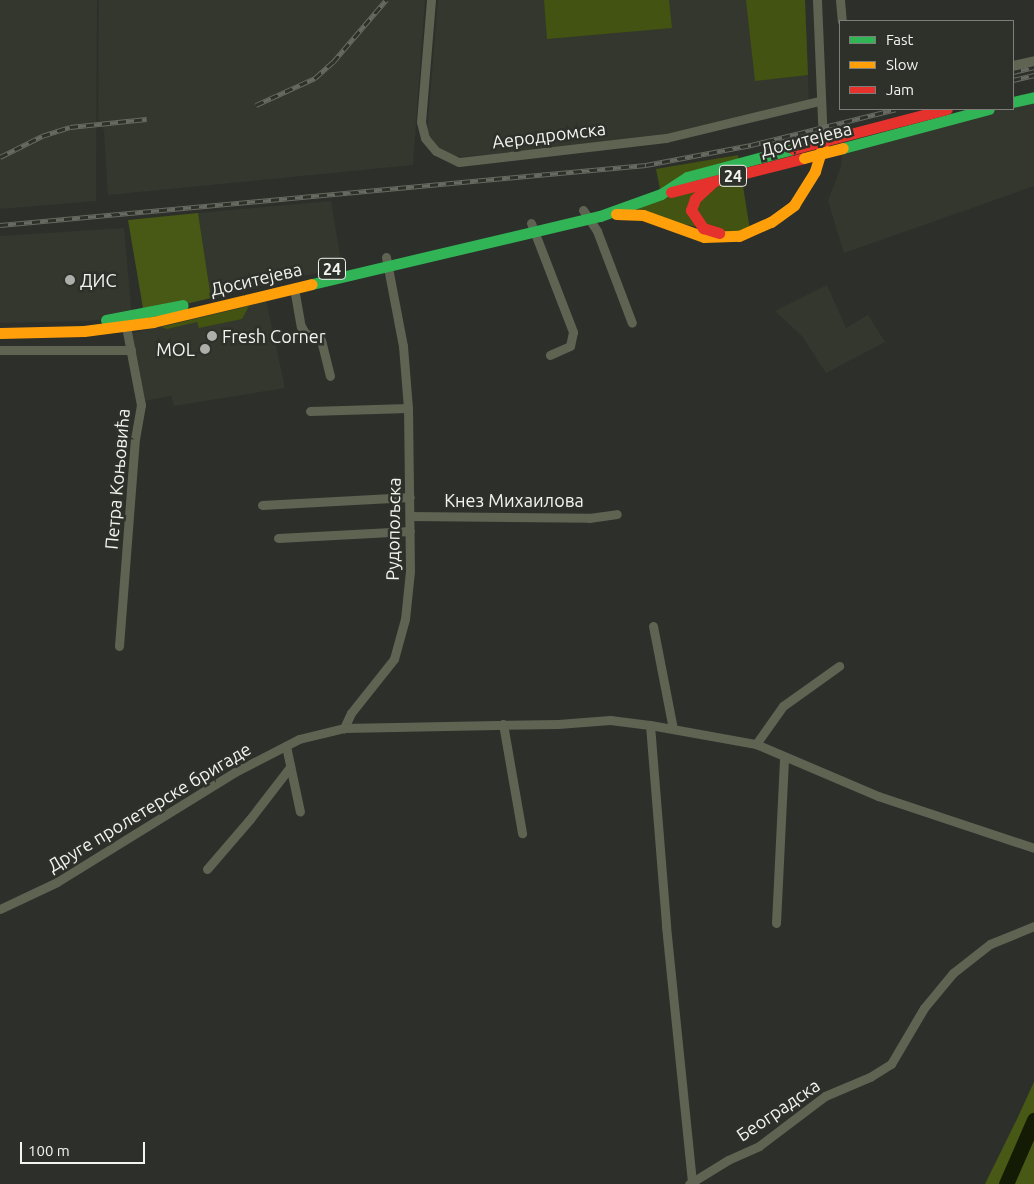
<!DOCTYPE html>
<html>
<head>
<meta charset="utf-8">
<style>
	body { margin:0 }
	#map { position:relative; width:1034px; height:1184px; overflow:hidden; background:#2d2f2b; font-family:Ubuntu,sans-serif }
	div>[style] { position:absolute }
	.built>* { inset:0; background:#34372d }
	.green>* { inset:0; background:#435312 }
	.forest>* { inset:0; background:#485916 }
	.river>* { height:15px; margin:-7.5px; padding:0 7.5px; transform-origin:7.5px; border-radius:7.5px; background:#141b04 }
	.street>* { height:9px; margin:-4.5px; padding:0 4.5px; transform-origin:4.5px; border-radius:4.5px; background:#5e6352 }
	.fast>* { height:11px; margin:-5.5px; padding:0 5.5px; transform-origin:5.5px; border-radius:5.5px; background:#30b455 }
	.slow>* { height:11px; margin:-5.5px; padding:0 5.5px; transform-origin:5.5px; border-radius:5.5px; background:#ff9f0a }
	.jam>* { height:11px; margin:-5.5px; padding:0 5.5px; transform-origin:5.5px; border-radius:5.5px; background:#e5322d }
	.rail>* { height:4.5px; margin-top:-2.25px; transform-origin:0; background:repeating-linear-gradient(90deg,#2e302a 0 8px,#676a61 0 16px); box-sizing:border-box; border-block:1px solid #676a61 }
	.slow-bridge>* { height:11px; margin:-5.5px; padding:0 5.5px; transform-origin:5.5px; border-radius:5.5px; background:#ff9f0a }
	.dots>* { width:14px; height:14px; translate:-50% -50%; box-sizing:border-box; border:2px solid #2e302a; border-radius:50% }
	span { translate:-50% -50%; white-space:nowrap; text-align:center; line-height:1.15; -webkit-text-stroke:5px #2e302a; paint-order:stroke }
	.shield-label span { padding:1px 4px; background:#2e302a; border:1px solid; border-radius:4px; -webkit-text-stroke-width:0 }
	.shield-label { font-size:16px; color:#f3f4f0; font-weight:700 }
	.street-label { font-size:18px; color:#f3f4f0 }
	.poi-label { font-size:18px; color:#f3f4f0 }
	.left { translate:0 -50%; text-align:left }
	.right { translate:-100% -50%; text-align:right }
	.legend { position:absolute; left:839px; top:20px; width:175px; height:90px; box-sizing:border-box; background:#2e302a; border:1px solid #7d7e79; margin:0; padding:6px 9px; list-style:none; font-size:15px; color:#f3f4f0 }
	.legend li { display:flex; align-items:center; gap:10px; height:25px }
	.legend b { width:25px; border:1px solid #7d7e79 }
	.scale { position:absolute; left:20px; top:1142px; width:125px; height:22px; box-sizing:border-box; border:2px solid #f3f4f0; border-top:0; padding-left:6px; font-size:15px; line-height:18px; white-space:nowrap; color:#f3f4f0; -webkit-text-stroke:4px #2e302a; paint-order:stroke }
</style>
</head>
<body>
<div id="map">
	<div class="built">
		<div style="clip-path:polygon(0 0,97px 0,96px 201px,0 209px)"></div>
		<div style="clip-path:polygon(99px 0,425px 0,413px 165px,108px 195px,104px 131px,98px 118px)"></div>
		<div style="clip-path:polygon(438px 0,805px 0,809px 104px,666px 138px,462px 157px,450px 155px,440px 150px,427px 132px)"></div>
		<div style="clip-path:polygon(1034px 97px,1034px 186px,844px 253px,828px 201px,841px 167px,843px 148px,990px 109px,1013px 109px,1013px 103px)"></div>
		<div style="clip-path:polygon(331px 201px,342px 267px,211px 298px,198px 213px)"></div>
		<div style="clip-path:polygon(124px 228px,132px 316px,88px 321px,0 323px,0 236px)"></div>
		<div style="clip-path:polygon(827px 285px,846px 328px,868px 315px,885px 342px,826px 373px,802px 336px,775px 311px)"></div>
		<div style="clip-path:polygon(266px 300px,285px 388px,174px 406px,171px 396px,144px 401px,129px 334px)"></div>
	</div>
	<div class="green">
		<div style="clip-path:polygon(544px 0,669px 0,672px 28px,547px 39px)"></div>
		<div style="clip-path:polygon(746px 0,805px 0,808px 75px,755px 81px)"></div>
		<div style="clip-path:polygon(738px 155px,750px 230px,739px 236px,632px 213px,661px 194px,656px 169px)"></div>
		<div style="clip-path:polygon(249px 306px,242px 319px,199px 328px,197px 322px,167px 329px,161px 327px)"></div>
	</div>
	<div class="forest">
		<div style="clip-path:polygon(198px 213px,211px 298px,144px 314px,128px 220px)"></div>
		<div style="clip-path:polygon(1034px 1082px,1034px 1184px,985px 1184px,1017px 1119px)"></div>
	</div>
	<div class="river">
		<div style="left:1006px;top:1184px;width:70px;rotate:-66.4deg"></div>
	</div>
	<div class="street">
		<div style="left:431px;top:0;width:122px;rotate:94.7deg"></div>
		<div style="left:421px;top:122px;width:16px;rotate:76deg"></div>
		<div style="left:425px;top:138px;width:17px;rotate:50deg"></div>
		<div style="left:436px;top:151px;width:25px;rotate:26deg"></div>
		<div style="left:459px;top:162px;width:208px;rotate:-6.6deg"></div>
		<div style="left:666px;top:138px;width:157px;rotate:-13.6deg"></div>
		<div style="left:817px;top:0;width:142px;rotate:87.6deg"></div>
		<div style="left:840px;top:0;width:21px;rotate:85deg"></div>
		<div style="left:1013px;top:65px;width:22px;rotate:-13deg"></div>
		<div style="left:583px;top:210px;width:25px;rotate:56deg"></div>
		<div style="left:597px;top:231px;width:98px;rotate:69.2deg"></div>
		<div style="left:531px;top:223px;width:117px;rotate:68.9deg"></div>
		<div style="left:573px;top:332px;width:14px;rotate:102deg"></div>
		<div style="left:570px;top:346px;width:22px;rotate:156deg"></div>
		<div style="left:386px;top:257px;width:91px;rotate:79.2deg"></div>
		<div style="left:403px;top:346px;width:62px;rotate:85.4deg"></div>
		<div style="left:408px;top:408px;width:163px;rotate:89.3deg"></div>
		<div style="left:410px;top:571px;width:48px;rotate:95.9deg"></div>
		<div style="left:405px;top:619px;width:41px;rotate:105.4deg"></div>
		<div style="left:394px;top:659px;width:69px;rotate:128.5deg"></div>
		<div style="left:351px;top:713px;width:17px;rotate:115deg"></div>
		<div style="left:344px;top:728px;width:214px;rotate:-1.1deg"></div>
		<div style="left:558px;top:724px;width:52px;rotate:-4.4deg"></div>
		<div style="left:610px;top:720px;width:40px;rotate:7.1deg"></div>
		<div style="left:650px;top:725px;width:108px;rotate:10.2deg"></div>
		<div style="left:756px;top:744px;width:133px;rotate:23.1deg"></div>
		<div style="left:878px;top:796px;width:164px;rotate:18.4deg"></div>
		<div style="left:294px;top:288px;width:39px;rotate:80deg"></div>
		<div style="left:301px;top:326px;width:8px;rotate:60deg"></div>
		<div style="left:305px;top:333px;width:17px;rotate:24deg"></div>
		<div style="left:321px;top:340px;width:37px;rotate:76deg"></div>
		<div style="left:0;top:350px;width:131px"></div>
		<div style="left:310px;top:411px;width:98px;rotate:-1.8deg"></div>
		<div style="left:262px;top:505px;width:148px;rotate:-3.1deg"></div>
		<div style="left:410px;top:516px;width:179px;rotate:0.6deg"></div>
		<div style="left:589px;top:518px;width:28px;rotate:-8deg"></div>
		<div style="left:278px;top:538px;width:132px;rotate:-3deg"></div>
		<div style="left:653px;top:626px;width:105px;rotate:79deg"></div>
		<div style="left:119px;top:646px;width:208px;rotate:-85.6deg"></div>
		<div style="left:135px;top:439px;width:35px;rotate:-80deg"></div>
		<div style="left:141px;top:405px;width:86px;rotate:-100.8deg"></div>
		<div style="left:503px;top:724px;width:111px;rotate:80.1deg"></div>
		<div style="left:650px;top:725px;width:202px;rotate:85.4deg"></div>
		<div style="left:666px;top:926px;width:257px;rotate:84.2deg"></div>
		<div style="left:756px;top:744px;width:47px;rotate:-54.6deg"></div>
		<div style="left:783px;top:706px;width:69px;rotate:-35.5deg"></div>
		<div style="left:286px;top:746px;width:67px;rotate:78deg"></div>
		<div style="left:207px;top:869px;width:66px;rotate:-49.3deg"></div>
		<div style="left:250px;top:819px;width:66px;rotate:-52.4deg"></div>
		<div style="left:0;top:909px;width:63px;rotate:-25.3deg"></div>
		<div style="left:57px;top:882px;width:209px;rotate:-31.7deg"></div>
		<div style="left:235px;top:772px;width:72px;rotate:-27.3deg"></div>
		<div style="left:299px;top:739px;width:46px;rotate:-13.7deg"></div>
		<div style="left:776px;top:923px;width:165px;rotate:-87.2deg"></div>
		<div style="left:689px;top:1184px;width:46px;rotate:-31.6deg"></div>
		<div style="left:728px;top:1160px;width:34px;rotate:-24deg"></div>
		<div style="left:759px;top:1146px;width:83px;rotate:-37.1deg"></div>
		<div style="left:825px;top:1096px;width:49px;rotate:-22.9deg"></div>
		<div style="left:870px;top:1077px;width:25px;rotate:-32deg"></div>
		<div style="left:891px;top:1064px;width:65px;rotate:-59.5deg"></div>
		<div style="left:924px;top:1008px;width:45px;rotate:-50.4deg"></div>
		<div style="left:953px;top:973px;width:47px;rotate:-38.1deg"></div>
		<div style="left:990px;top:944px;width:48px;rotate:-22.2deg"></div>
	</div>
	<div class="fast">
		<div style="left:1013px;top:102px;width:22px;rotate:-13deg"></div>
		<div style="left:843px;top:148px;width:151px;rotate:-15deg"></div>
		<div style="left:312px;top:284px;width:296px;rotate:-13.3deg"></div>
		<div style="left:600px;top:216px;width:65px;rotate:-19.8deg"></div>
		<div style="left:661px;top:194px;width:31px;rotate:-33deg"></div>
		<div style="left:687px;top:177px;width:110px;rotate:-14.8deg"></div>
		<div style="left:106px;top:320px;width:78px;rotate:-11deg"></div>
	</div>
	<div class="slow">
		<div style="left:616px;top:214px;width:27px;rotate:2deg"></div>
		<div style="left:643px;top:215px;width:65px;rotate:19.8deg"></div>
		<div style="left:704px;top:237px;width:35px;rotate:-2deg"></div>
		<div style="left:739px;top:236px;width:35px;rotate:-24deg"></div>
		<div style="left:771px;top:222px;width:29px;rotate:-36deg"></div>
		<div style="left:794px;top:205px;width:40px;rotate:-58deg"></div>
		<div style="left:815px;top:171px;width:27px;rotate:-73deg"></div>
		<div style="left:0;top:333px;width:84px;rotate:-1.4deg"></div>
		<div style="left:84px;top:331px;width:70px;rotate:-7.4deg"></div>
		<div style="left:153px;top:322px;width:163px;rotate:-13.4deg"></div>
	</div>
	<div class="jam">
		<div style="left:793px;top:149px;width:159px;rotate:-14.6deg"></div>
		<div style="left:713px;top:182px;width:25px;rotate:137deg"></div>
		<div style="left:695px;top:199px;width:12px;rotate:110deg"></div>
		<div style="left:691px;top:210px;width:22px;rotate:56deg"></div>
		<div style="left:703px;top:228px;width:17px;rotate:17deg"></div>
		<div style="left:671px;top:192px;width:137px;rotate:-14.3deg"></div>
	</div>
	<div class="rail">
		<div style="left:1013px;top:72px;width:22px;rotate:-13deg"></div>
		<div style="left:1013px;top:80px;width:22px;rotate:-13deg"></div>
		<div style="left:256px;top:105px;width:65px;rotate:-24.6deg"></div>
		<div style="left:315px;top:78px;width:24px;rotate:-42deg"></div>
		<div style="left:333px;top:62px;width:82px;rotate:-49.5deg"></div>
		<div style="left:0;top:157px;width:47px;rotate:-26.6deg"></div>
		<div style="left:42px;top:136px;width:29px;rotate:-18deg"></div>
		<div style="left:70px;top:127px;width:77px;rotate:-5.9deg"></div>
		<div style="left:0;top:225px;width:649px;rotate:-5.31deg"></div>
		<div style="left:646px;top:165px;width:107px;rotate:-10.8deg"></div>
		<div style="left:751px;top:145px;width:149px;rotate:-13.9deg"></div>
	</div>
	<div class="slow-bridge">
		<div style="left:804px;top:158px;width:40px;rotate:-14.4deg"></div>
	</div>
	<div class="dots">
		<div style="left:70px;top:280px;background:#aeafab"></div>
		<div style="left:212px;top:336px;background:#aeafab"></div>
		<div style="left:205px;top:349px;background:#aeafab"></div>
	</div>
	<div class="shield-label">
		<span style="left:733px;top:176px">24</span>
		<span style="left:332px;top:269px">24</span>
	</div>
	<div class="street-label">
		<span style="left:549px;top:135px;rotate:-7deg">Аеродромска</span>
		<span style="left:806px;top:139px;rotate:-14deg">Доситејева</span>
		<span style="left:256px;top:279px;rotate:-13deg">Доситејева</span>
		<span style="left:117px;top:479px;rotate:-85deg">Петра Коњовића</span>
		<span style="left:514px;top:500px">Кнез Михаилова</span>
		<span style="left:393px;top:529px;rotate:-89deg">Рудопољска</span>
		<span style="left:149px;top:807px;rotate:-31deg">Друге пролетерске бригаде</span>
		<span style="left:778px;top:1110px;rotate:-34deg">Београдска</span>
	</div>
	<div class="poi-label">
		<span class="left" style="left:80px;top:280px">ДИС</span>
		<span class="left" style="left:222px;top:336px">Fresh Corner</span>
		<span class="right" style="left:195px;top:349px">MOL</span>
	</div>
	<ul class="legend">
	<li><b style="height:6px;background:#30b455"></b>Fast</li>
	<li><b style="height:6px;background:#ff9f0a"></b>Slow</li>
	<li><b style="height:6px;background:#e5322d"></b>Jam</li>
	</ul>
	<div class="scale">100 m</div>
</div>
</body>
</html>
